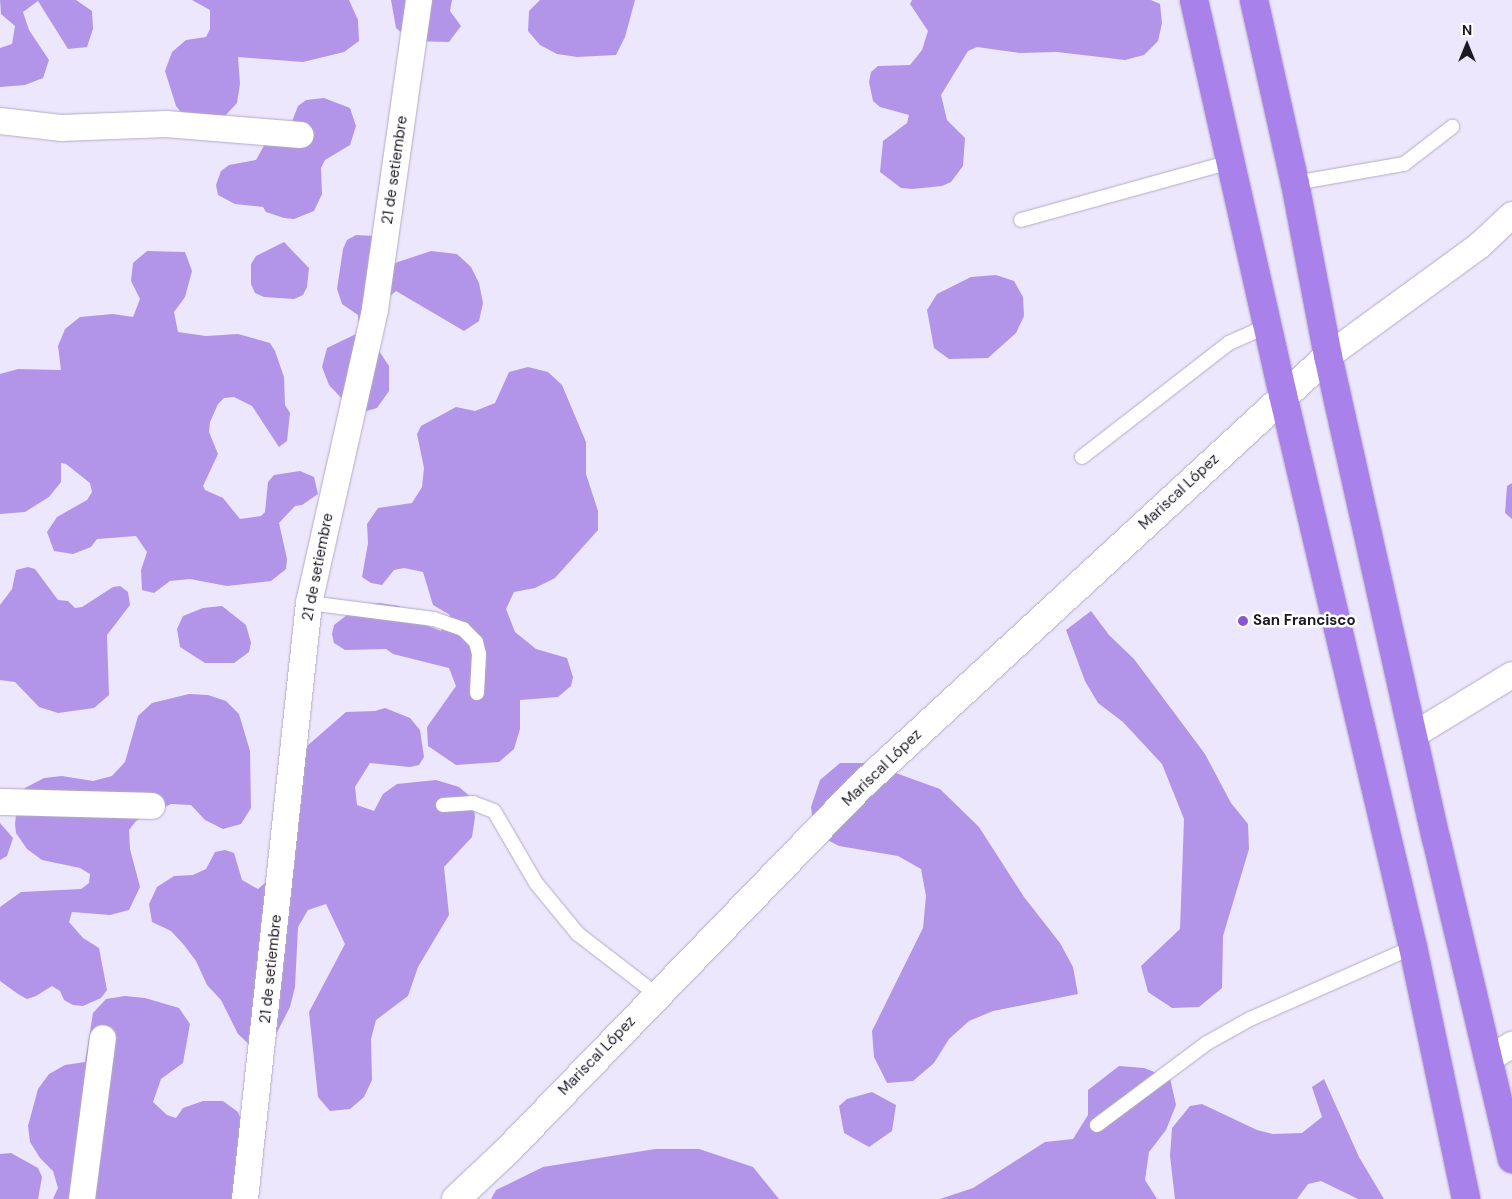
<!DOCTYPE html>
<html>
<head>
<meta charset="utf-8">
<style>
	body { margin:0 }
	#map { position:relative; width:1512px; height:1199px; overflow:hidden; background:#ede7fd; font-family:"DM Sans",sans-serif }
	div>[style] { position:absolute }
	.forest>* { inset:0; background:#b295e9 }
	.roads { filter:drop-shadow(0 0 1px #b3abc5) drop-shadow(0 0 1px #b3abc5) }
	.lane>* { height:14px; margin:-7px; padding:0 7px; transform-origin:7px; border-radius:7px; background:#fff }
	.street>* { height:26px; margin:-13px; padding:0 13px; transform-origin:13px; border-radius:13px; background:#fff }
	.secondary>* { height:28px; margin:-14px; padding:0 14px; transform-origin:14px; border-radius:14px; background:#fff }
	.highway>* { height:28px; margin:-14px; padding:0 14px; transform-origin:14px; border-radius:14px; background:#a881ea }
	.dots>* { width:14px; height:14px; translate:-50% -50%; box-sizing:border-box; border:2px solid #fff; border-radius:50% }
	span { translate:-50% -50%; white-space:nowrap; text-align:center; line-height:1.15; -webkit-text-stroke:5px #fff; paint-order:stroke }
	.street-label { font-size:15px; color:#1d1923 }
	.poi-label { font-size:15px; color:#1d1923; font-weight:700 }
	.left { translate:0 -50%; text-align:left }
	.north { position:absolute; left:1442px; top:20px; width:50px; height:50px; -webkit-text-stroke:4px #fff; paint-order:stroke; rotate:0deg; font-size:14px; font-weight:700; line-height:20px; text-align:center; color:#1d1923 }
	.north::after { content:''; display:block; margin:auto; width:18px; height:22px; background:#1d1923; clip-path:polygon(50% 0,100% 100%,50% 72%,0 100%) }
</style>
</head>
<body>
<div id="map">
	<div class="forest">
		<div style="clip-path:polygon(0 0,76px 0,92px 11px,93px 29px,87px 47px,68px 49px,38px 1px,23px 12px,29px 30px,49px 60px,43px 78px,25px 85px,0 87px,0 48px,12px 44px,15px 26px,1px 14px)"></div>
		<div style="clip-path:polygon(192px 0,349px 0,358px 20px,359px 41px,344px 52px,303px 62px,238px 57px,240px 84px,237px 103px,224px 117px,188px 121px,176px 106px,165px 71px,172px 52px,186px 40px,206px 37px,210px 29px,210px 10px)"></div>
		<div style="clip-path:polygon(391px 0,452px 0,450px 11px,461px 26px,449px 42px,411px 41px,396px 28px)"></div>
		<div style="clip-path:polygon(540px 0,635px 0,625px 37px,616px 55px,577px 57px,557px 54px,540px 45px,528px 31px,529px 11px)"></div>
		<div style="clip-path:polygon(912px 0,1151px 0,1160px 4px,1162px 23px,1158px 41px,1144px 55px,1125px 60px,1057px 52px,1019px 53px,977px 47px,968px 51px,941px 95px,947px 120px,965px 138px,963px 166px,951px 182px,942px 186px,912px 189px,901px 188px,880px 172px,883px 141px,907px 123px,909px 115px,880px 107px,873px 101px,869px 82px,871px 72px,878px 66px,910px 65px,922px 50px,928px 31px,910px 4px)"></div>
		<div style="clip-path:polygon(324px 98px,350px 108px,356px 126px,350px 145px,325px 160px,321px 168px,322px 194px,314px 211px,294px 219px,284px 218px,266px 212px,263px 207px,235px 204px,218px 195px,216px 185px,221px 171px,229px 165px,256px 160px,266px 142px,291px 124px,298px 106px,306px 100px)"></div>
		<div style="clip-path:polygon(356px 235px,375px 236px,395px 263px,431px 251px,457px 254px,471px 267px,479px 283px,483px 303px,479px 321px,464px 331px,396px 291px,390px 296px,381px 312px,379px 351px,389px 366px,389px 391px,377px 408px,363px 412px,346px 403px,329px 385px,322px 367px,327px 348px,356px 334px,359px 325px,358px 315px,342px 304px,337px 289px,343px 249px,347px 240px)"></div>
		<div style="clip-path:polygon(284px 242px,309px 268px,307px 287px,303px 295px,294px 299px,264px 297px,255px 293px,251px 284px,251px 264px,256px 256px)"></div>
		<div style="clip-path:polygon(147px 251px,185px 252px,192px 271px,185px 297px,174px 312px,178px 332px,206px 336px,238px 334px,270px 343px,275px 351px,284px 377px,285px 405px,290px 413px,287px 441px,279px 447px,252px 406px,234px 397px,224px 398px,218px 404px,210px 422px,209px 432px,218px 454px,203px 486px,205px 490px,223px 498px,240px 519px,261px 516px,265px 512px,268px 482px,274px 475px,300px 471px,314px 477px,318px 494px,302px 505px,295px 506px,279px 523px,287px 559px,286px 569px,271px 581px,227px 586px,190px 579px,170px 581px,154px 593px,142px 590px,141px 570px,147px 552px,136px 536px,97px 539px,91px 547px,73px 554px,54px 551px,47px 532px,57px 517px,87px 500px,92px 492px,90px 483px,66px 464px,61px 463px,61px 482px,49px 497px,25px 512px,0 514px,0 374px,18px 369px,61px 370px,58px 346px,65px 329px,80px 317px,113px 314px,133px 317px,140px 299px,131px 281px,133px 263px)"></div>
		<div style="clip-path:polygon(996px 275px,1014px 281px,1023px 297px,1024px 316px,1016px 333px,988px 358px,949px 359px,934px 348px,927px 310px,937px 294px,971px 277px)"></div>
		<div style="clip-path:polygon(528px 367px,548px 372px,562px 385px,586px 442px,586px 474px,598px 511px,598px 530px,555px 578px,535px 588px,514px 592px,506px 609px,515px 632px,536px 649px,567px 658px,573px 677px,571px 686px,558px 697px,520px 700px,520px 729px,514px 749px,499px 762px,456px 765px,428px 746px,427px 727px,456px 686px,449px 668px,393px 654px,386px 649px,345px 650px,334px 643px,332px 634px,334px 625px,360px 605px,379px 603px,399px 606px,413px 620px,441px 631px,450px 615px,433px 605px,423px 572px,404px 568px,394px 570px,382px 585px,371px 583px,362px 577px,368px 543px,367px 524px,378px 508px,412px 503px,422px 487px,424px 468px,417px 434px,421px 426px,456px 407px,475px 411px,495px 403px,509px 372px)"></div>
		<div style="clip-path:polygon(1512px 483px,1512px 519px,1505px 513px,1507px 486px)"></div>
		<div style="clip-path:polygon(28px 567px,35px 569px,58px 600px,68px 601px,75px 608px,82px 607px,113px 587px,120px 586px,128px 592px,130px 605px,107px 635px,109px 695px,94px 708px,58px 713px,39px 707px,15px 682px,0 680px,0 605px,12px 589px,16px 570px)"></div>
		<div style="clip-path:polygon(222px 606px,246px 625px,251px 643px,249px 652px,234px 663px,205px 663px,180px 647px,177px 629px,183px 616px,203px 608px)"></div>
		<div style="clip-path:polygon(1091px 611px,1109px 635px,1134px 659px,1205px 754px,1231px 803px,1248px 824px,1249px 849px,1223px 936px,1222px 988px,1199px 1007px,1172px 1008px,1148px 992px,1141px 966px,1180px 929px,1184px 819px,1162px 764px,1123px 722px,1098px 703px,1085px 681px,1066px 630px)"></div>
		<div style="clip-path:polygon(189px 694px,208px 695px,226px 701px,239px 714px,250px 751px,251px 808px,241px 824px,223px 829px,205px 820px,191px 805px,171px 804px,136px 821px,129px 830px,130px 849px,140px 887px,129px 910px,110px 915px,72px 912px,69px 922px,83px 938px,99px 948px,107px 990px,101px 998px,83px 1006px,73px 1005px,64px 1000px,60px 991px,52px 986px,36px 996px,27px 999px,18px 994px,0 981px,0 907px,21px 892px,81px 889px,89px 883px,90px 874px,80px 868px,42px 860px,27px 849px,16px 833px,15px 824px,17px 805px,25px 788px,44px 778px,62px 776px,93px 781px,112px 776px,125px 762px,138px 716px,152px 703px)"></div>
		<div style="clip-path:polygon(385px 708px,410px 718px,420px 730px,424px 757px,419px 765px,410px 767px,370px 763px,355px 787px,357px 805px,374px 811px,383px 794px,397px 784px,436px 780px,459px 787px,473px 799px,475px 817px,472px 837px,444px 867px,449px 915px,418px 967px,408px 996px,376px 1020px,371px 1039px,372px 1080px,364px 1097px,350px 1109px,330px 1111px,318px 1097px,309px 1012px,345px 944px,326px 904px,308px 910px,298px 927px,295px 987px,290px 1007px,271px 1044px,252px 1047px,238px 1034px,221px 1000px,207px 985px,196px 961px,184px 945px,171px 931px,152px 922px,149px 904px,157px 887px,174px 876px,193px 875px,206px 869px,215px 852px,225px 850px,234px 853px,242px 880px,258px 889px,280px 870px,307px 746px,346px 712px,375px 711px)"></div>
		<div style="clip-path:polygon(840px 763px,868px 763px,940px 789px,979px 827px,1024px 897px,1060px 943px,1073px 967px,1078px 994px,993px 1011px,969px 1021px,949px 1039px,934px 1063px,913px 1081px,887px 1083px,874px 1057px,872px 1031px,923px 928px,926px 896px,921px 869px,898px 856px,839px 846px,814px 833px,811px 807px,820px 780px)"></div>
		<div style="clip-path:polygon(0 823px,13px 838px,7px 856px,0 860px)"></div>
		<div style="clip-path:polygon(125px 996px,145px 998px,179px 1008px,190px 1024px,183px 1063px,161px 1079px,153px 1102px,167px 1115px,176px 1118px,183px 1108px,203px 1101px,223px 1101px,238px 1112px,245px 1130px,240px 1199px,53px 1199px,58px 1188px,53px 1171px,40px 1158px,30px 1142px,28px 1126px,38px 1089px,49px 1074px,65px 1065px,85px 1062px,93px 1013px,106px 999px)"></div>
		<div style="clip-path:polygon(1119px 1066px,1144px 1068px,1170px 1078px,1176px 1105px,1166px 1130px,1149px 1152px,1145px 1180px,1157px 1199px,940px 1199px,973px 1188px,1045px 1142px,1073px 1139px,1088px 1115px,1088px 1090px)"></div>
		<div style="clip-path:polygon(1324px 1079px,1359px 1157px,1384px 1199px,1358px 1199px,1321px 1181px,1308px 1184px,1297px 1199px,1175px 1199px,1170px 1156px,1172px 1128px,1190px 1106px,1202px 1104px,1257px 1130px,1273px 1134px,1302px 1133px,1322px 1117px,1312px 1087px)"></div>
		<div style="clip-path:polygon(872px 1092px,896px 1105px,892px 1131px,869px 1147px,844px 1133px,839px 1106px,847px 1099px)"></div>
		<div style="clip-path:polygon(655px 1149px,699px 1149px,753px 1167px,779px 1199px,491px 1199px,496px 1190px,543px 1167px)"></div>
		<div style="clip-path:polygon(11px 1153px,38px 1168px,42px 1177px,38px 1199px,0 1199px,0 1154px)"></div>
	</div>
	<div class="roads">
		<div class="lane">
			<div style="left:1295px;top:183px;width:111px;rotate:-9.9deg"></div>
			<div style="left:1404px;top:164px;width:61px;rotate:-37.6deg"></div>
			<div style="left:1021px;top:220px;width:217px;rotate:-15.5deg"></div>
			<div style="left:1082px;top:457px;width:186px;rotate:-37.8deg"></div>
			<div style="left:1229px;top:343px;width:42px;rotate:-24.1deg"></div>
			<div style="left:309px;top:603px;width:126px;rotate:7.3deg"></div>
			<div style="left:434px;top:619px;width:31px;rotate:19deg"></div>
			<div style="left:463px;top:629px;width:18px;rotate:45deg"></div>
			<div style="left:476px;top:642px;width:12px;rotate:76deg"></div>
			<div style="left:479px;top:654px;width:39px;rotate:93deg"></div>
			<div style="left:443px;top:805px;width:30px;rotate:-4deg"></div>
			<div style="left:473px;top:803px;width:22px;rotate:21deg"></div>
			<div style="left:494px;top:811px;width:83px;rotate:59.7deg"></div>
			<div style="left:536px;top:883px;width:66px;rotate:50.5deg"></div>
			<div style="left:578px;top:934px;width:98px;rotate:37.6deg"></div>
			<div style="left:1097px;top:1125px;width:137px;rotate:-36.7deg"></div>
			<div style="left:1207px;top:1043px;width:49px;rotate:-29.2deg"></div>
			<div style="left:1250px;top:1019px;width:178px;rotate:-23.8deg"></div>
		</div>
		<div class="street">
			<div style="left:0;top:121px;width:61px;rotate:6.5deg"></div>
			<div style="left:61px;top:128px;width:105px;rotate:-2.2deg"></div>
			<div style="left:166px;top:124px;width:135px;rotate:4.7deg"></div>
			<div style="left:1328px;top:356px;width:188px;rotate:-36.1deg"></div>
			<div style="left:1480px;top:245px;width:44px;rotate:-43.2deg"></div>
			<div style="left:1412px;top:736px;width:117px;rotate:-31.4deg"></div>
			<div style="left:0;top:802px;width:152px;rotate:1.5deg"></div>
			<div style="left:1490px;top:1058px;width:26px;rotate:-31deg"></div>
			<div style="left:82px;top:1199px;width:162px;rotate:-82.6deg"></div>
			<div style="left:245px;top:1199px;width:599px;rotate:-83.87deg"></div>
			<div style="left:309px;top:603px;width:301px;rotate:-77.3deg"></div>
			<div style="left:375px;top:309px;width:312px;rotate:-81.9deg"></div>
		</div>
		<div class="secondary">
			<div style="left:456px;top:1199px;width:73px;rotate:-43.3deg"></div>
			<div style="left:509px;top:1149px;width:504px;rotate:-45.88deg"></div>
			<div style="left:860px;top:787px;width:636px;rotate:-42.64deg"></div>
		</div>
		<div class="highway">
			<div style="left:1194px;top:0;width:405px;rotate:77.3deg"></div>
			<div style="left:1283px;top:395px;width:567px;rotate:76.75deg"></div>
			<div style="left:1413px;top:947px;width:258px;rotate:78.1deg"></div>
			<div style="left:1254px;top:0;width:188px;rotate:77.4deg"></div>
			<div style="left:1295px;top:183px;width:176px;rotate:79.2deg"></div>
			<div style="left:1328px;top:356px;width:494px;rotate:77.4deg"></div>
			<div style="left:1436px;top:838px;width:330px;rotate:76.7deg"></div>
		</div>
	</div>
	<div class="dots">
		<div style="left:1243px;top:621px;background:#8857d0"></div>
	</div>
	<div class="street-label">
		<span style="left:395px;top:170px;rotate:-82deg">21 de setiembre</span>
		<span style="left:1179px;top:492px;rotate:-43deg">Mariscal López</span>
		<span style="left:318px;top:567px;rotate:-79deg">21 de setiembre</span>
		<span style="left:882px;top:768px;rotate:-44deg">Mariscal López</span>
		<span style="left:271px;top:969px;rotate:-84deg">21 de setiembre</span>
		<span style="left:597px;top:1056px;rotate:-46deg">Mariscal López</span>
	</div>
	<div class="poi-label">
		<span class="left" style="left:1253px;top:621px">San Francisco</span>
	</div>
	<div class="north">N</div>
</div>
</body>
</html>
